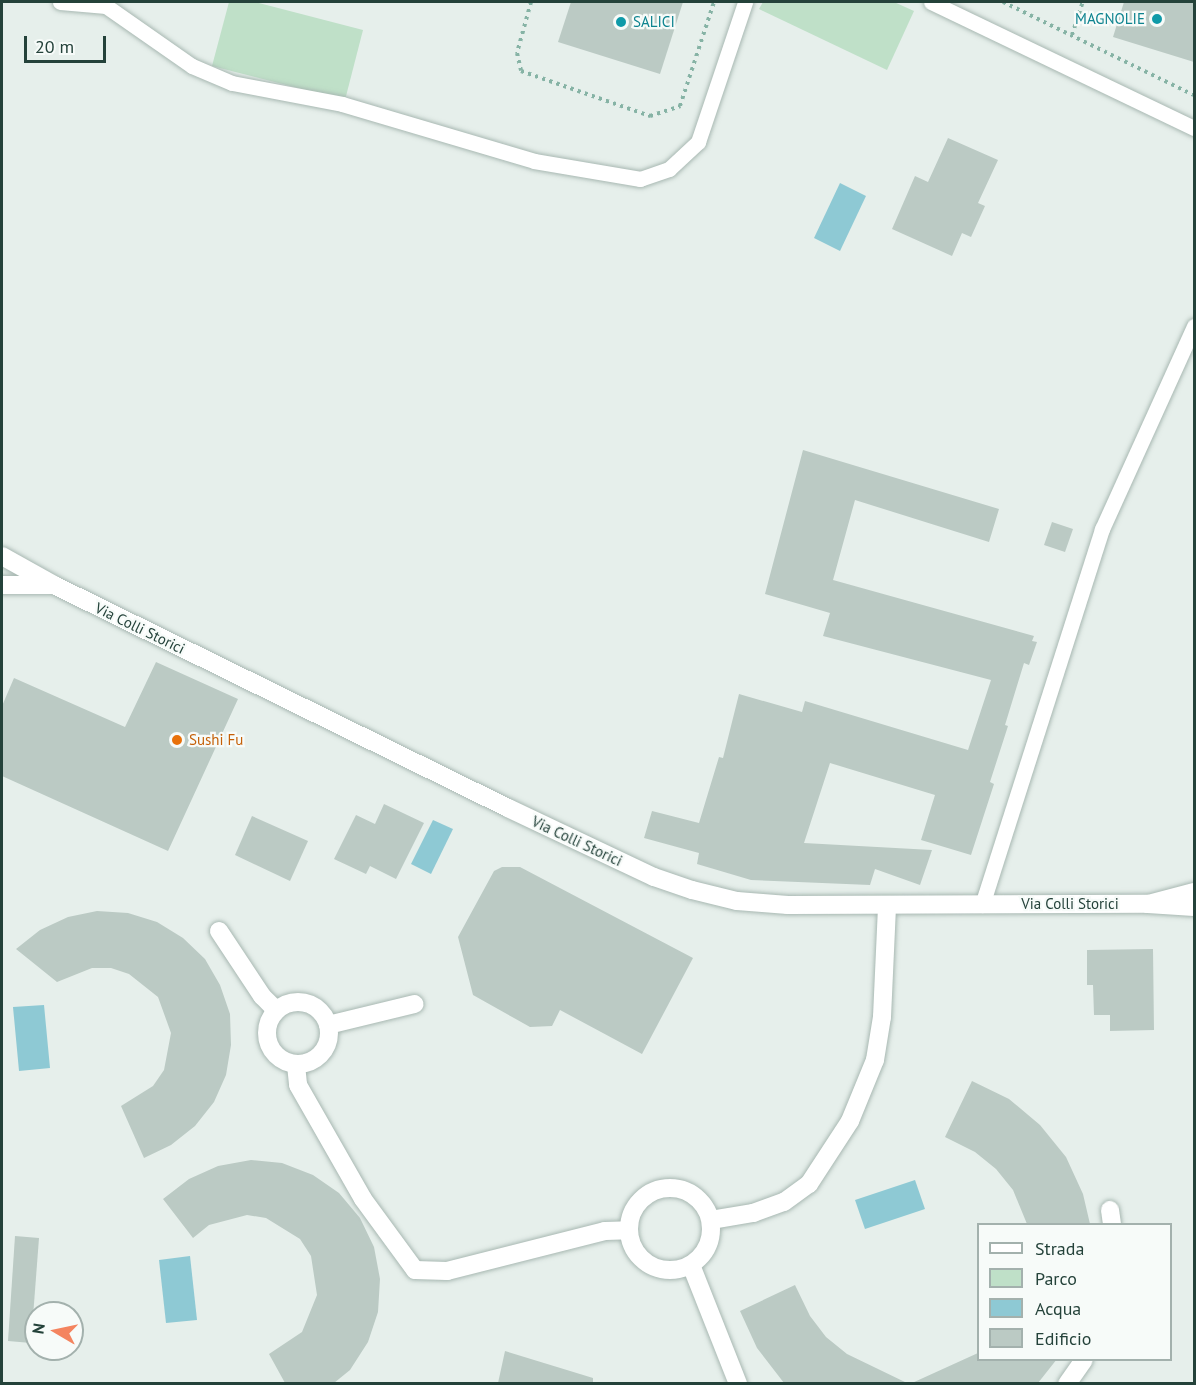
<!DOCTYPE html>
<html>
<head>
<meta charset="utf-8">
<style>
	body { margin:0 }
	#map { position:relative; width:1196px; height:1385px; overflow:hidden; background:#e6efeb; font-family:"PT Sans",sans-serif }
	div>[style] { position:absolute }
	.green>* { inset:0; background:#bfe0c8 }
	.water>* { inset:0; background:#8ec9d4 }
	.building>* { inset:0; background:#bbcac4 }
	.path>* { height:4px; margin-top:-2px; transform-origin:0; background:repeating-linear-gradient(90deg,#86b3a5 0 3px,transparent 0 7.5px) }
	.roads { filter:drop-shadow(0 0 2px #a8b8b2) drop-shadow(0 0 2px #a8b8b2) }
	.lane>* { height:15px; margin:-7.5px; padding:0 7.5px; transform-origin:7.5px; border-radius:7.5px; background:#fff }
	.street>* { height:18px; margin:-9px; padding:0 9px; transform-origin:9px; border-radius:9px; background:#fff }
	.street>.ring { margin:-9px; padding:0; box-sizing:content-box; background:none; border:18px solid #fff; border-radius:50% }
	.secondary>* { height:18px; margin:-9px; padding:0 9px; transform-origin:9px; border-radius:9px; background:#fff }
	.dots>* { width:16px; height:16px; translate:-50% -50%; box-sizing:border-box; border:3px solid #f7fbf9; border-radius:50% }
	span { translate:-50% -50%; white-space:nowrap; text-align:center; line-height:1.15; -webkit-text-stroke:4.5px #f7fbf9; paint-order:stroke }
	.culture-label { font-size:15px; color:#0d838f }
	.right { translate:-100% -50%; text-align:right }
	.left { translate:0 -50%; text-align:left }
	.street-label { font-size:15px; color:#24423a }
	.food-label { font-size:15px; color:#c56008 }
	.frame { position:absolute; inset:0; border:3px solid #24423a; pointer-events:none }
	.legend { position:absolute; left:977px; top:1223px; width:195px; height:138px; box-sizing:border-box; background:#f7fbf9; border:2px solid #a3b1ad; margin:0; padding:8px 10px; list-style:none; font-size:18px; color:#24423a }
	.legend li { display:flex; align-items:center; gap:12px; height:30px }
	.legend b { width:30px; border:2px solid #a3b1ad }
	.north { position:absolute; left:24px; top:1301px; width:60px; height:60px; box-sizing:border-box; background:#f7fbf9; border:2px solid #a3b1ad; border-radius:50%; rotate:279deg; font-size:16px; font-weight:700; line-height:24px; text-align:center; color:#24423a }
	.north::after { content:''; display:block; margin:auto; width:21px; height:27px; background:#f4845f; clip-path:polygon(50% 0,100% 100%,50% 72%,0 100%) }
	.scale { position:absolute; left:24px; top:36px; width:82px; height:27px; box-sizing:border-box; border:3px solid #24423a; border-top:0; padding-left:8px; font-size:18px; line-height:21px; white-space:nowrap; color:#24423a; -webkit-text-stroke:4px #f7fbf9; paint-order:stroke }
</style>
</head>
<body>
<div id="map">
	<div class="green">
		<div style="clip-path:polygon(229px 2px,255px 2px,363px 30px,345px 100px,212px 66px)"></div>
		<div style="clip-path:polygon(763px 2px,894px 2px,914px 11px,887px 70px,759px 9px)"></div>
	</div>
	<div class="water">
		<div style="clip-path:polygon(840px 183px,866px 196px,840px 251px,814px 238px)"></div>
		<div style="clip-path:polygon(433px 820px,453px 829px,431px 874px,411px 864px)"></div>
		<div style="clip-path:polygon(44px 1005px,50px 1068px,19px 1071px,13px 1007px)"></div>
		<div style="clip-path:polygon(915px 1180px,925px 1209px,865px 1229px,855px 1200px)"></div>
		<div style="clip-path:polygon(190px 1256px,197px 1320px,166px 1323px,159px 1260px)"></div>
	</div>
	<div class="building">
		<div style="clip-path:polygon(571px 2px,683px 2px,660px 74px,558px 42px)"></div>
		<div style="clip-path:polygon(1124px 2px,1194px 2px,1194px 62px,1113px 37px)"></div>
		<div style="clip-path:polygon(948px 138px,998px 160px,978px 203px,985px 206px,971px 237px,962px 233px,952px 256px,892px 229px,915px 176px,928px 182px)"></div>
		<div style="clip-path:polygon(803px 450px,999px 509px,989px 542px,855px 500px,833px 580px,1034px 636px,1032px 641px,1037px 642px,1029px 665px,1024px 663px,1005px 725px,1008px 726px,990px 782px,994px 784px,971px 855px,921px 840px,935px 795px,830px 763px,804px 843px,932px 850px,920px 885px,875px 869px,870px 885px,751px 880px,697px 864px,699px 853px,644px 838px,652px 811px,699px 823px,719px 757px,723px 758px,739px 694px,802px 712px,805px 701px,968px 750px,991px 680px,823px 636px,830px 613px,765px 594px)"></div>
		<div style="clip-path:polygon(1052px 522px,1073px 529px,1065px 552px,1044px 545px)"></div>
		<div style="clip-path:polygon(156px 662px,238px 699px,168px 851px,2px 776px,2px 706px,14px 678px,125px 727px)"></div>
		<div style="clip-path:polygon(384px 804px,424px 823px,396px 879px,370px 866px,366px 874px,334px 859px,356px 815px,375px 824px)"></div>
		<div style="clip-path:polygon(252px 816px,308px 841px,290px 881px,235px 855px)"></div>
		<div style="clip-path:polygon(502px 867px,520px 867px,693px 958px,642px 1054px,560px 1010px,552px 1026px,530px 1027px,473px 995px,458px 937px,494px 871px)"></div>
		<div style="clip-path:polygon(97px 911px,128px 913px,157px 922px,183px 938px,205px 959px,220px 985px,230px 1014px,231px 1045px,226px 1075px,214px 1102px,195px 1126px,171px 1145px,144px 1158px,121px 1106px,153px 1086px,164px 1070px,171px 1033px,158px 997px,129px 974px,111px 968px,92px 968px,57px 982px,16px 949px,40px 930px,68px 917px)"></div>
		<div style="clip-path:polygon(1153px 949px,1154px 1030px,1110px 1031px,1110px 1015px,1094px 1015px,1093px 985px,1087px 985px,1087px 950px)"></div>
		<div style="clip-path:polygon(972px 1081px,1009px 1099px,1040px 1125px,1066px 1157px,1083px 1194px,1090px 1224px,1027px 1224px,1013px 1190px,996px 1169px,975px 1152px,945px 1137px)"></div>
		<div style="clip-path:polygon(251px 1160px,282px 1163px,313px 1175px,339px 1193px,360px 1218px,374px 1247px,380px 1279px,378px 1312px,368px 1342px,350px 1370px,334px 1383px,285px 1383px,269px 1354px,302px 1332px,317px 1295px,311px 1256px,300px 1239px,266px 1218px,247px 1215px,209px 1225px,193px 1238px,163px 1199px,189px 1179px,218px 1166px)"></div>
		<div style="clip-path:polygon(15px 1236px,39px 1238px,31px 1343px,8px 1341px)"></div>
		<div style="clip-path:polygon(795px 1285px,810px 1316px,826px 1337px,847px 1354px,907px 1383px,784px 1383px,757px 1348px,740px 1311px)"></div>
		<div style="clip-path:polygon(505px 1351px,593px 1378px,593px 1383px,498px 1383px)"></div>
		<div style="clip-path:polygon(978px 1353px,978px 1359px,1057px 1359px,1038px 1383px,912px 1383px)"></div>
	</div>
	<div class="path">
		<div style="left:531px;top:2px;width:53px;rotate:105.4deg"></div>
		<div style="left:517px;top:53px;width:18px;rotate:77deg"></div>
		<div style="left:521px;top:71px;width:137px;rotate:19.2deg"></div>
		<div style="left:650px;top:116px;width:32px;rotate:-18deg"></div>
		<div style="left:680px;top:106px;width:109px;rotate:-71.9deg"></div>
		<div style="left:1003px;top:2px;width:212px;rotate:26deg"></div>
		<div style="left:1072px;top:35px;width:35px;rotate:-72deg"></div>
	</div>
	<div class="roads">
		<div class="lane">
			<div style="left:60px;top:2px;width:46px;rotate:5deg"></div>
			<div style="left:106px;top:6px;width:105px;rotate:34.9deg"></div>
			<div style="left:192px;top:66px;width:43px;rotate:23deg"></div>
			<div style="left:232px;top:83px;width:112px;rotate:10.8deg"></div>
			<div style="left:342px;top:104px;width:200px;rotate:16.5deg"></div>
			<div style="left:534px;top:161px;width:108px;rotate:9.6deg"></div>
			<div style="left:640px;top:179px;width:31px;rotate:-19deg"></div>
			<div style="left:669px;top:169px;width:40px;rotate:-43deg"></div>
			<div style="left:698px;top:142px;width:148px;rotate:-71.4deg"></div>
			<div style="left:931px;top:2px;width:292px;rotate:25.6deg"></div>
			<div style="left:982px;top:905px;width:395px;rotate:-72.3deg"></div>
			<div style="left:1102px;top:529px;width:223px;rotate:-65.6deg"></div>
		</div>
		<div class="street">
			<div style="left:219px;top:931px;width:78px;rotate:56.5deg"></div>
			<div style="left:262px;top:996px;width:20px;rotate:45deg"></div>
			<div class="ring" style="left:267px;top:1002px;width:44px;height:44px"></div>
			<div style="left:328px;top:1025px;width:89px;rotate:-13.6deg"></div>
			<div style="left:296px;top:1065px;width:20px;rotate:84deg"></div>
			<div style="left:298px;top:1085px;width:131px;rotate:60.3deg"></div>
			<div style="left:363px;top:1199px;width:88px;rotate:53.8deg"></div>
			<div style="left:415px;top:1270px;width:32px;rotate:2deg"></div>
			<div style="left:447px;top:1271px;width:163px;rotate:-14.2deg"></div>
			<div style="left:605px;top:1231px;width:24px;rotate:-2deg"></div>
			<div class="ring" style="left:629px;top:1188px;width:64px;height:64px"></div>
			<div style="left:1110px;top:1210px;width:14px;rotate:82deg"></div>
			<div style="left:711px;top:1220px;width:43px;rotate:-9.5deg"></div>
			<div style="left:753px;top:1213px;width:33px;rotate:-20deg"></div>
			<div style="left:784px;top:1202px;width:31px;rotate:-36deg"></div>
			<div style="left:809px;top:1184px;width:75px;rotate:-56.9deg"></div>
			<div style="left:850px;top:1121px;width:66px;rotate:-67.7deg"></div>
			<div style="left:875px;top:1060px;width:44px;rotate:-80.8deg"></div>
			<div style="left:882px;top:1017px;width:111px;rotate:-87.4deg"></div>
			<div style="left:691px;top:1265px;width:128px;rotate:68.4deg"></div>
			<div style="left:1067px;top:1384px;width:29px;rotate:-55deg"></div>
		</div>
		<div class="secondary">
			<div style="left:2px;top:556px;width:60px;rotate:29.1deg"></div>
			<div style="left:54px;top:585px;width:506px;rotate:26.16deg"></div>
			<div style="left:508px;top:808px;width:161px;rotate:25.3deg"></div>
			<div style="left:654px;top:877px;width:40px;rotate:18.9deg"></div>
			<div style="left:692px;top:890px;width:46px;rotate:13.7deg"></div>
			<div style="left:737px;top:901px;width:51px;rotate:4.5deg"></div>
			<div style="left:788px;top:905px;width:360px;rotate:-0.2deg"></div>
			<div style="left:2px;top:585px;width:50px"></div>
			<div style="left:1194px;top:892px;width:48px;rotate:165.4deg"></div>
			<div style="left:1148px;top:904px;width:46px;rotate:3.7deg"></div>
		</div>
	</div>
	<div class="dots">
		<div style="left:1157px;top:19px;background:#0f9aa8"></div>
		<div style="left:621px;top:22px;background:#0f9aa8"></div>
		<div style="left:177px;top:740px;background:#e8710a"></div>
	</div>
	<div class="culture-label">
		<span class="right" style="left:1145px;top:19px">MAGNOLIE</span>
		<span class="left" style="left:633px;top:22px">SALICI</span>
	</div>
	<div class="street-label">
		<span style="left:140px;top:628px;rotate:26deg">Via Colli Storici</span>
		<span style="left:577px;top:841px;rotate:25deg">Via Colli Storici</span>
		<span style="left:1070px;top:904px">Via Colli Storici</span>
	</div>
	<div class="food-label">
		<span class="left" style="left:189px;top:740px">Sushi Fu</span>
	</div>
	<div class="frame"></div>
	<ul class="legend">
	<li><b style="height:8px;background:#fff"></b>Strada</li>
	<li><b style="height:16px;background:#bfe0c8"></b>Parco</li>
	<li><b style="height:16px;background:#8ec9d4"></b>Acqua</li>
	<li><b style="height:16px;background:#bbcac4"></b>Edificio</li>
	</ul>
	<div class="north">N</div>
	<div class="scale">20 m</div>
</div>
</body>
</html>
